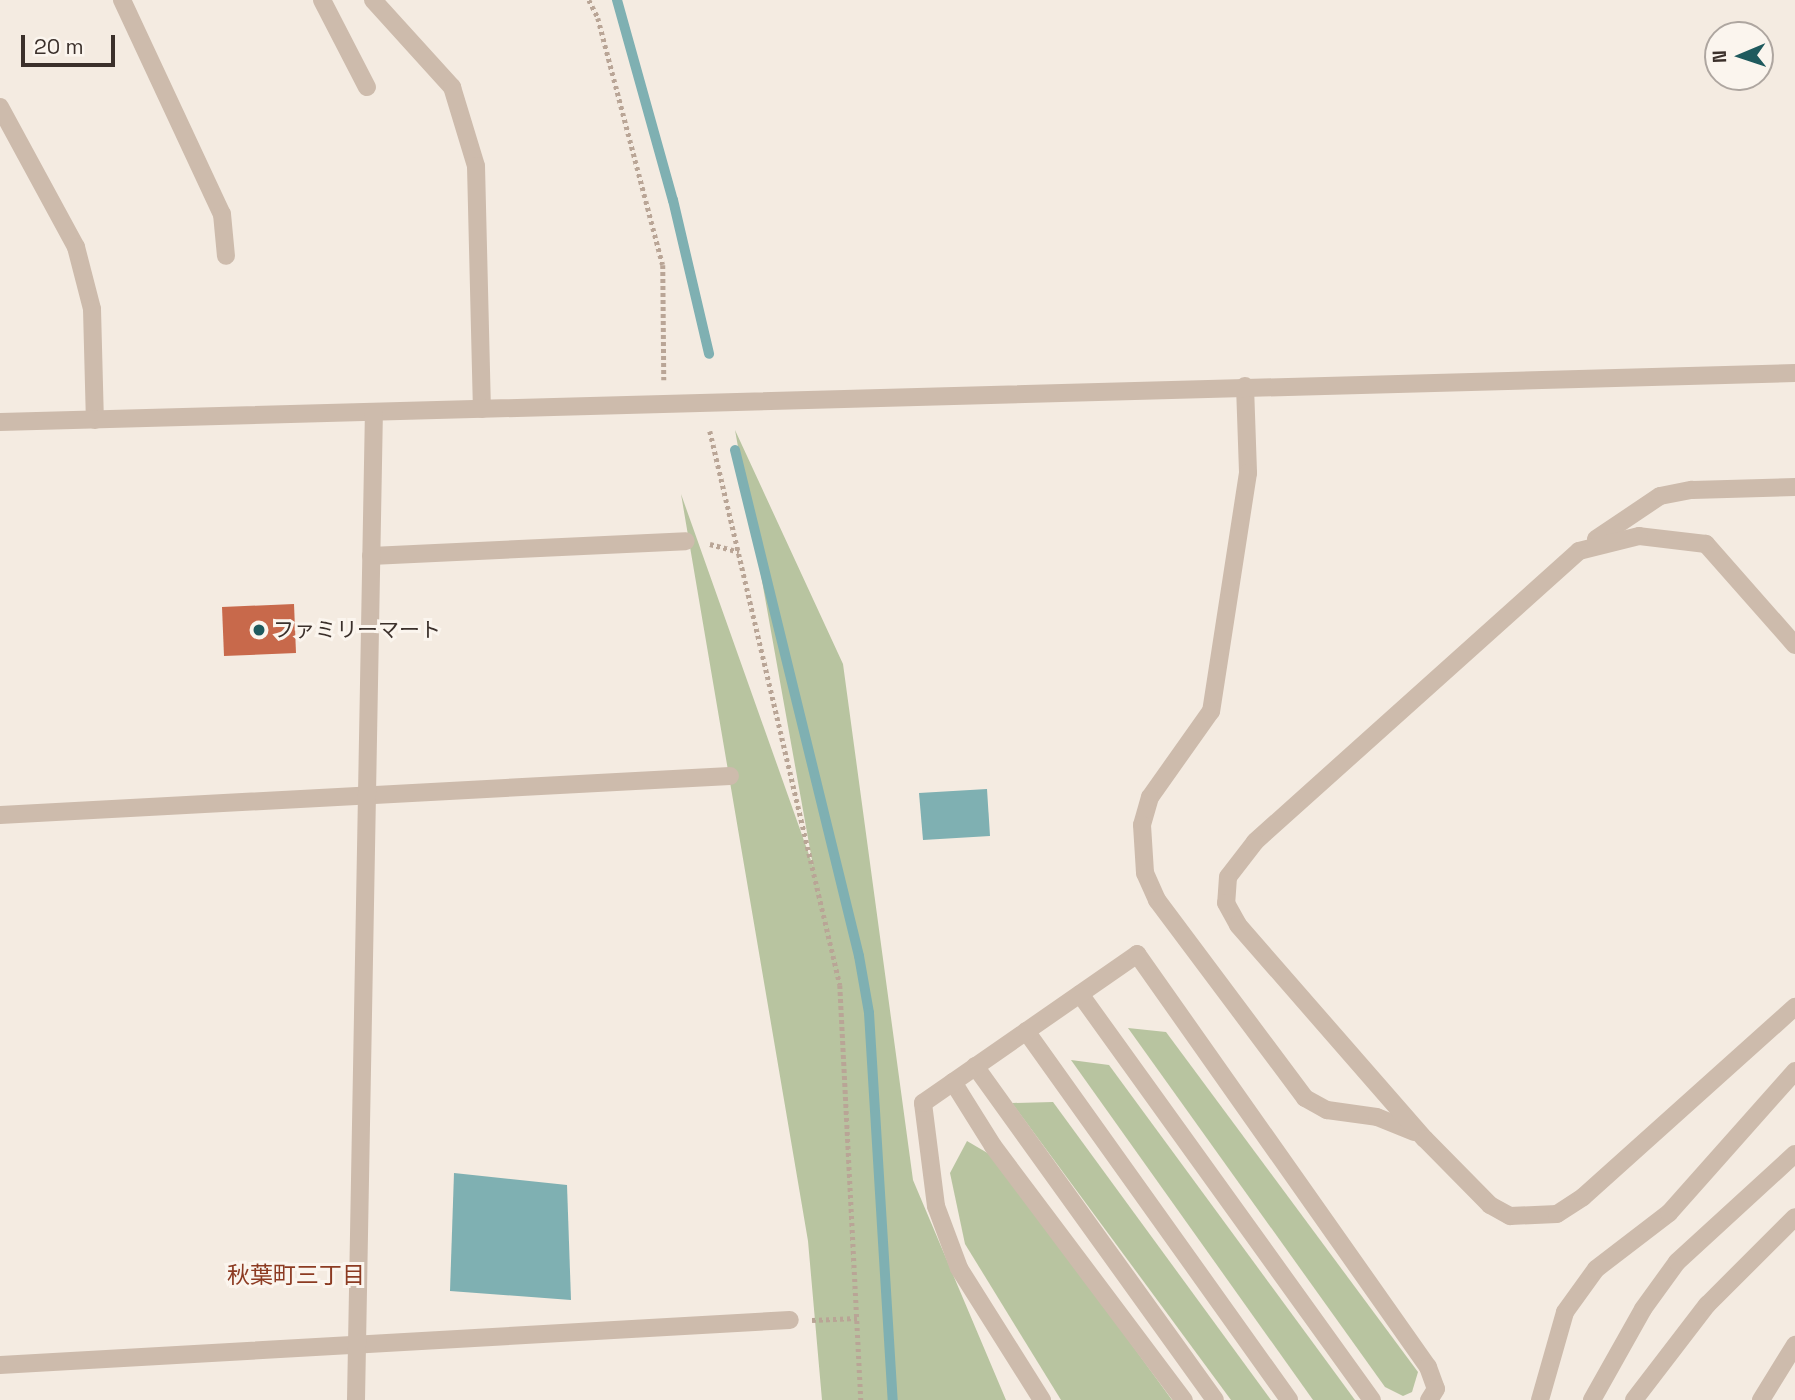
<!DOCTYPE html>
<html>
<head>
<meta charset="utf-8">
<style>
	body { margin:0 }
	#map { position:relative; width:1795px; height:1400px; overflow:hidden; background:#f4ebe1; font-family:"Space Grotesk","Noto Sans JP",sans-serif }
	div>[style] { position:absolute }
	.green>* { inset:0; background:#b8c4a0 }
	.water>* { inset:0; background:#7fb0b2 }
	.stream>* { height:10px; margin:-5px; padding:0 5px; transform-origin:5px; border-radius:5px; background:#7fb0b2 }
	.building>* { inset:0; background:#c8694b }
	.path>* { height:4.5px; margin-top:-2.25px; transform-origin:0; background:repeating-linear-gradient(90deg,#b9a596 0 3.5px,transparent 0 7px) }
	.service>* { height:18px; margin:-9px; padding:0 9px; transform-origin:9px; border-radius:9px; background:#cdbbac }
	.minor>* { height:18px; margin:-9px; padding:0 9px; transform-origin:9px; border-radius:9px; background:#cdbbac }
	.tertiary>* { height:18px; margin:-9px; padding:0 9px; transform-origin:9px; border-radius:9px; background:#cdbbac }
	.dots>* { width:19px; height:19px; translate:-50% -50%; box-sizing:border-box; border:4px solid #fbf5ee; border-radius:50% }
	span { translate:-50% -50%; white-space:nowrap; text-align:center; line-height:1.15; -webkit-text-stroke:6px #fbf5ee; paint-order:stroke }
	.poi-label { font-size:21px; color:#3b302b }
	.left { translate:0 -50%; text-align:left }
	.neighbourhood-label { font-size:23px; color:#8c3b22 }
	.north { position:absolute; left:1704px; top:21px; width:70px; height:70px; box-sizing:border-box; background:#fbf5ee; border:2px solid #aea6a0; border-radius:50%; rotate:268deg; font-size:19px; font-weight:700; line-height:28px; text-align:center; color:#3b302b }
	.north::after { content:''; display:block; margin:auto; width:24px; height:32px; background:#1f5a5e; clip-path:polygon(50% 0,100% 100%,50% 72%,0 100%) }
	.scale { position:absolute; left:21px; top:35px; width:94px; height:32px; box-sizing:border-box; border:4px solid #3b302b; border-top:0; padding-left:9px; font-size:21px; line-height:24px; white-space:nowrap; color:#3b302b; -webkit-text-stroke:5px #fbf5ee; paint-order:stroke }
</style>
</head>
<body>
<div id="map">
	<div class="green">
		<div style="clip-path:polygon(735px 430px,843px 664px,913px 1180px,1006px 1400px,822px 1400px,808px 1241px,681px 494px,813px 866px)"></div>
		<div style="clip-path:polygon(1128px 1028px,1166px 1032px,1418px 1372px,1412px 1392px,1403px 1396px,1385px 1387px)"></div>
		<div style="clip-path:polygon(1071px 1060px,1109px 1065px,1355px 1400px,1313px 1400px)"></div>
		<div style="clip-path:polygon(1053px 1102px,1271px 1400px,1231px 1400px,1012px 1103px)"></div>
		<div style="clip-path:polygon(967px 1141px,996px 1158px,1172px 1400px,1061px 1400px,965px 1244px,950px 1173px)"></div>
	</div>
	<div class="water">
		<div style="clip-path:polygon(987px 789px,990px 836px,923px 840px,919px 793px)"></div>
		<div style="clip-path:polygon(454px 1173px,567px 1185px,571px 1300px,450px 1291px)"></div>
	</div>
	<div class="stream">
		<div style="left:617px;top:0;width:208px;rotate:74.4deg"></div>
		<div style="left:673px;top:200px;width:158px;rotate:76.8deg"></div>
		<div style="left:735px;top:450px;width:521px;rotate:76.23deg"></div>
		<div style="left:859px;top:956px;width:58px;rotate:80deg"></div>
		<div style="left:869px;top:1013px;width:388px;rotate:86.5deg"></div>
	</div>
	<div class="building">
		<div style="clip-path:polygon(294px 604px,296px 653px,224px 656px,222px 607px)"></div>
	</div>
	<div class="path">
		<div style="left:589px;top:0;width:20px;rotate:63deg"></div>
		<div style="left:598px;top:18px;width:255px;rotate:75.3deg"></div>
		<div style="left:663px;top:265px;width:115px;rotate:89.5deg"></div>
		<div style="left:710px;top:431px;width:569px;rotate:76.79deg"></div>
		<div style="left:840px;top:985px;width:416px;rotate:87.1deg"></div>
		<div style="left:710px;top:544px;width:30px;rotate:15deg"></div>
		<div style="left:812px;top:1320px;width:45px;rotate:-2.5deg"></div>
	</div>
	<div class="service">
		<div style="left:1245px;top:386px;width:87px;rotate:88deg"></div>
		<div style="left:1248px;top:473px;width:241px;rotate:98.8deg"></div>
		<div style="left:1211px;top:711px;width:105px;rotate:125.3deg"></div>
		<div style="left:1150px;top:797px;width:29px;rotate:106deg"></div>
		<div style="left:1142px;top:825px;width:48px;rotate:86.4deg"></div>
		<div style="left:1145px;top:873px;width:30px;rotate:66deg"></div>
		<div style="left:1157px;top:900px;width:247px;rotate:53.2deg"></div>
		<div style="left:1305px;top:1098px;width:25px;rotate:29deg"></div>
		<div style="left:1327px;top:1110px;width:50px;rotate:8deg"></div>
		<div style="left:1377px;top:1117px;width:40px;rotate:22deg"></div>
		<div style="left:1596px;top:539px;width:77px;rotate:-33.9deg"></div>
		<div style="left:1660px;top:496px;width:33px;rotate:-11deg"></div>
		<div style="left:1692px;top:490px;width:103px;rotate:-1.7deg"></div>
		<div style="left:371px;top:556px;width:315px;rotate:-2.7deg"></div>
		<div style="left:1795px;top:645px;width:135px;rotate:-131.4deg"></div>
		<div style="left:1706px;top:544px;width:67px;rotate:-173.2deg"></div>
		<div style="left:1639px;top:536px;width:62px;rotate:166deg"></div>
		<div style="left:1579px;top:551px;width:435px;rotate:138.1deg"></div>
		<div style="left:1255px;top:842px;width:44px;rotate:127.6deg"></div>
		<div style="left:1228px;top:877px;width:26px;rotate:94deg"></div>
		<div style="left:1226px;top:903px;width:25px;rotate:61deg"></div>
		<div style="left:1238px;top:925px;width:284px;rotate:48.9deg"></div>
		<div style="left:1425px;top:1139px;width:93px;rotate:45.4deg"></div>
		<div style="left:1490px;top:1205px;width:23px;rotate:29deg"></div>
		<div style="left:1510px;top:1216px;width:47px;rotate:-2.4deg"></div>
		<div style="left:1557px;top:1214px;width:31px;rotate:-33deg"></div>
		<div style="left:1583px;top:1197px;width:285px;rotate:-41.9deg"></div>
		<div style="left:1080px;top:994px;width:500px;rotate:54.28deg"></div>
		<div style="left:1026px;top:1031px;width:453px;rotate:54.5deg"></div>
		<div style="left:975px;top:1066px;width:411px;rotate:54.3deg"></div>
		<div style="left:953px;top:1082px;width:75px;rotate:58deg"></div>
		<div style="left:993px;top:1146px;width:318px;rotate:53.1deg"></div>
		<div style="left:1042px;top:1400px;width:156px;rotate:-122.2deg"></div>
		<div style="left:959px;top:1268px;width:66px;rotate:-110.4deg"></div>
		<div style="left:936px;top:1206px;width:104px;rotate:-97.2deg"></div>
		<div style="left:923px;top:1103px;width:261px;rotate:-34.8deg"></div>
		<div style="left:1137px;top:954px;width:505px;rotate:54.83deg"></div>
		<div style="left:1428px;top:1367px;width:23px;rotate:70deg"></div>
		<div style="left:1436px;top:1389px;width:13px;rotate:122deg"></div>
		<div style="left:1540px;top:1400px;width:91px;rotate:-74.1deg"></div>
		<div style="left:1565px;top:1312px;width:53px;rotate:-54.2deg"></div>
		<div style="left:1596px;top:1269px;width:92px;rotate:-37.5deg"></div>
		<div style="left:1669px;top:1213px;width:190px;rotate:-48.4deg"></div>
		<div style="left:1592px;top:1400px;width:104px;rotate:-60.7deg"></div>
		<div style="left:1643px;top:1309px;width:58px;rotate:-54.1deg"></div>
		<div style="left:1677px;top:1262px;width:160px;rotate:-42.5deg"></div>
		<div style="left:1634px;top:1400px;width:120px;rotate:-52.5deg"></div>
		<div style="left:1707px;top:1305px;width:124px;rotate:-45deg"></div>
		<div style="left:1761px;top:1400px;width:65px;rotate:-58.3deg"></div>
	</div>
	<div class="minor">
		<div style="left:122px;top:0;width:236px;rotate:65deg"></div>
		<div style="left:222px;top:214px;width:42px;rotate:84.6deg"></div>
		<div style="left:322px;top:0;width:98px;rotate:62.7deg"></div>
		<div style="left:373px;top:0;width:118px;rotate:47.8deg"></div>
		<div style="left:452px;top:87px;width:83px;rotate:73.1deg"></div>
		<div style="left:476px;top:166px;width:243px;rotate:88.6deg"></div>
		<div style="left:0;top:815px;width:731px;rotate:-3.06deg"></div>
		<div style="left:0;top:1365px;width:791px;rotate:-3.26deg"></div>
	</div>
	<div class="tertiary">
		<div style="left:0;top:107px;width:159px;rotate:61.5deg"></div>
		<div style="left:76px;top:247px;width:64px;rotate:75.5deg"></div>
		<div style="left:92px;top:309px;width:111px;rotate:88.5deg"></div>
		<div style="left:0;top:422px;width:1796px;rotate:-1.56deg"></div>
		<div style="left:356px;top:1400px;width:987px;rotate:-88.96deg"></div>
	</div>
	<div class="dots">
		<div style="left:259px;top:630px;background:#1f5a5e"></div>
	</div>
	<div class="poi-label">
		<span class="left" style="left:273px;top:630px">ファミリーマート</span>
	</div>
	<div class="neighbourhood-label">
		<span style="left:296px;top:1275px">秋葉町三丁目</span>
	</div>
	<div class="north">N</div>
	<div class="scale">20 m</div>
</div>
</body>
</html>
